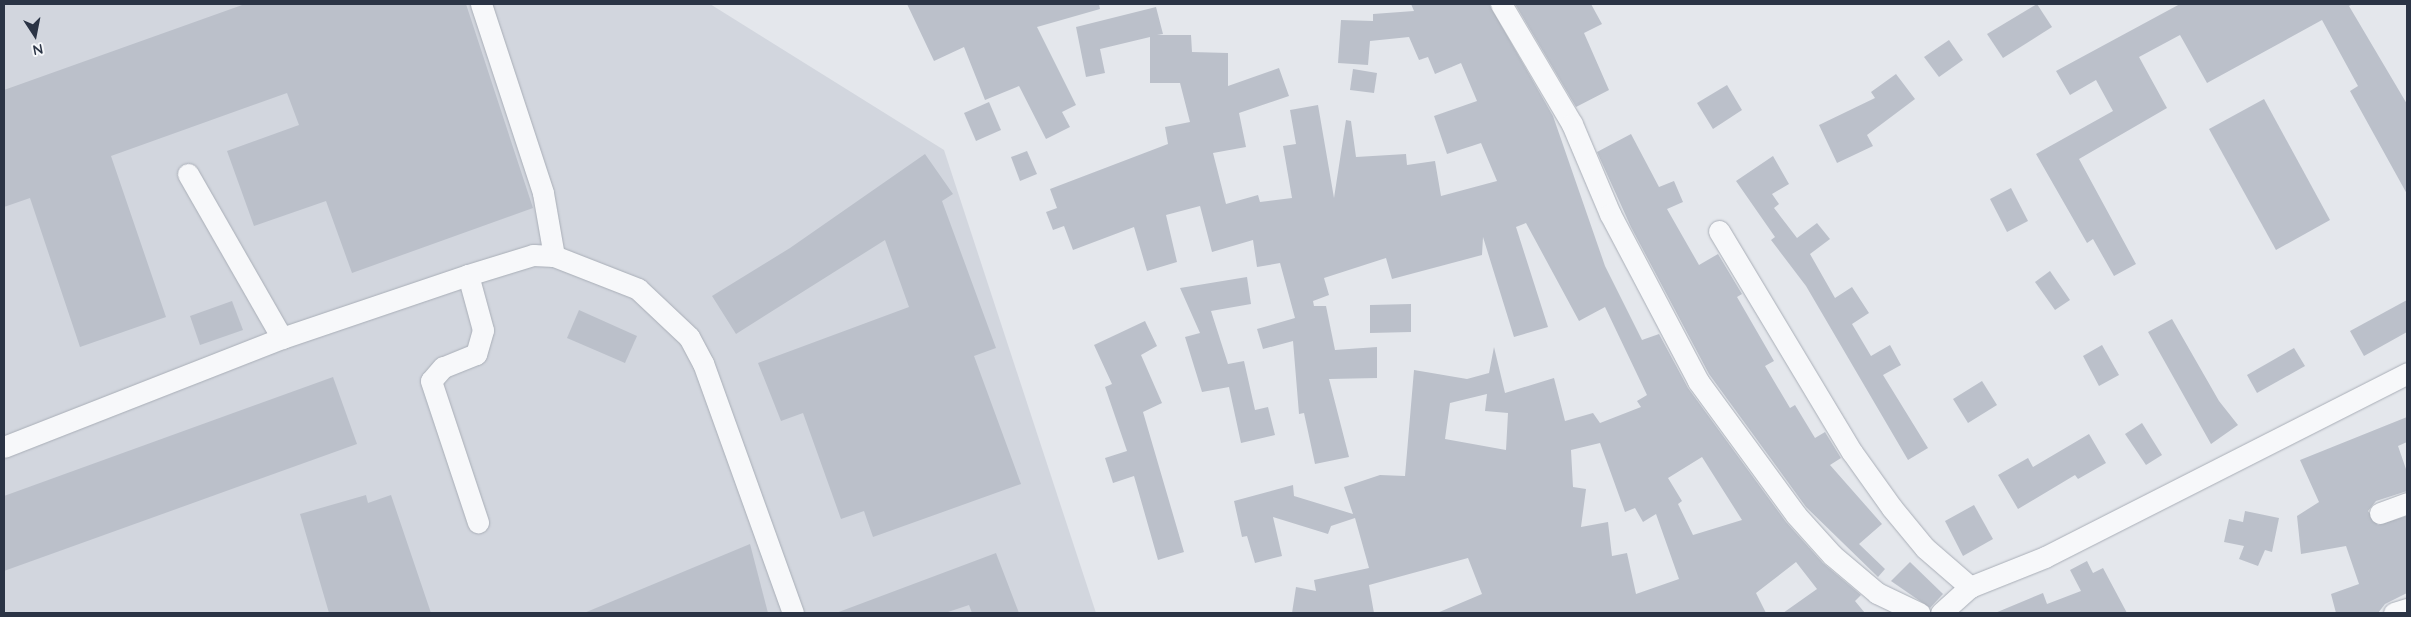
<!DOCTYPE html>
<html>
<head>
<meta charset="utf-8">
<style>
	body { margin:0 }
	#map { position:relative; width:2411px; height:617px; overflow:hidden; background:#e4e7ec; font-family:Quicksand,sans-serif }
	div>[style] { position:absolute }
	.built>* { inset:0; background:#d2d6de }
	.building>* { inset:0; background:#bbc0ca }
	.roads { filter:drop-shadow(0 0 1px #a9aeb7) drop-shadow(0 0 1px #a9aeb7) }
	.minor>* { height:21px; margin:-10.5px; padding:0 10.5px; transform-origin:10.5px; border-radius:10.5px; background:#f7f8fa }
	span { translate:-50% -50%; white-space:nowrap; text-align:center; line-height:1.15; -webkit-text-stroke:4px #f4f6f9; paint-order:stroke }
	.frame { position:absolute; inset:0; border:5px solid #2b3445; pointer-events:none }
	.north { position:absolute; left:10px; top:10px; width:50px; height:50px; -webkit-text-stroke:4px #f4f6f9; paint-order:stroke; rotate:169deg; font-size:14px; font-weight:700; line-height:20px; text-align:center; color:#2b3445 }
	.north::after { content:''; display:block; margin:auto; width:18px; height:22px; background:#2b3445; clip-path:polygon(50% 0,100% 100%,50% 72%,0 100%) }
</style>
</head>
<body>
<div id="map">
	<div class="built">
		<div style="clip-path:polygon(4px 4px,710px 4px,944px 150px,1096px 613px,4px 613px)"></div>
	</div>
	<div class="building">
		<div style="clip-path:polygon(245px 4px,466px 4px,533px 208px,352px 273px,326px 201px,254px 226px,227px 151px,299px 125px,287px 93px,111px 156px,166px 317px,80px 347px,30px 198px,4px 207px,4px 90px)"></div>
		<div style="clip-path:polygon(907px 4px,1099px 4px,1100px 9px,1037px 27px,1076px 105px,1062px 112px,1070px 127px,1046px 139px,1019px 86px,985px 100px,964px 47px,934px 61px)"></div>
		<div style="clip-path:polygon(evenodd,1411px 4px,1489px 4px,1553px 116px,1605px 266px,1642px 340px,1659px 334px,1688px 388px,1786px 522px,1823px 563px,1861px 595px,1855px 601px,1865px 613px,1783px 613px,1817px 589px,1796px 562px,1756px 593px,1766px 613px,1437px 613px,1482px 594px,1468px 558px,1369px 585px,1374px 613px,1292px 613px,1296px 587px,1316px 591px,1314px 580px,1369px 568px,1355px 518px,1331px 526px,1328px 534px,1273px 517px,1282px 556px,1255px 563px,1247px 536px,1242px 537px,1234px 501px,1293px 485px,1294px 496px,1353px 514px,1344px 487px,1380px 475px,1405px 476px,1414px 370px,1467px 379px,1489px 373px,1494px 347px,1505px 393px,1554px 378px,1565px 421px,1593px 413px,1600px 423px,1641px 407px,1637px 401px,1647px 395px,1605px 307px,1579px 321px,1526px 223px,1516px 227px,1548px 327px,1514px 337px,1483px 237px,1482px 255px,1392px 279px,1386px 258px,1324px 278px,1329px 295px,1313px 301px,1314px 306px,1326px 306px,1335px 350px,1377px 347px,1377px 378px,1329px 379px,1349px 457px,1315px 464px,1304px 413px,1299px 414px,1293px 341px,1263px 349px,1257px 329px,1295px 318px,1280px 263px,1257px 267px,1253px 240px,1212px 252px,1200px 206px,1166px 215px,1177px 262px,1147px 271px,1134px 227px,1073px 250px,1064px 226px,1053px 230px,1046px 212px,1057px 208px,1050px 189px,1168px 144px,1165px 127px,1190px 122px,1180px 83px,1150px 83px,1150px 37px,1100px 49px,1105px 73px,1086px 77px,1076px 27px,1156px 7px,1163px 34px,1157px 35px,1191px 35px,1192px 52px,1228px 53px,1228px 86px,1279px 68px,1289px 96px,1239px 113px,1246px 147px,1213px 153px,1226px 204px,1258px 195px,1260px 202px,1292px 198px,1283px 146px,1296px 144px,1290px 110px,1318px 105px,1334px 198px,1346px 120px,1351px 121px,1356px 157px,1406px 154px,1407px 165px,1435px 161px,1441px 196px,1497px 181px,1481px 143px,1447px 154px,1434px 116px,1477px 101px,1461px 63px,1435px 74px,1428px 57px,1419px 60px,1409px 37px,1370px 41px,1368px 65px,1338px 63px,1341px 20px,1373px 21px,1373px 14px,1414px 11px,1411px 4px,1487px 394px,1485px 411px,1508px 413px,1506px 450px,1445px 439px,1450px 403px,1487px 394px,1411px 4px,1600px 443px,1625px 512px,1635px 508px,1643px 522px,1656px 514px,1679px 579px,1636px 594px,1627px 553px,1612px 556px,1608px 522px,1581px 527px,1586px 489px,1573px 487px,1571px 450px,1600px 443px,1411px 4px,1702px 457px,1742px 520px,1693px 535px,1678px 504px,1682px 501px,1668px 478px,1702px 457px)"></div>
		<div style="clip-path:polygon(1515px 4px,1591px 4px,1602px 24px,1584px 33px,1609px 90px,1576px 107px)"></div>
		<div style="clip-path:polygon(2037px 4px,2052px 27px,2003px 58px,1987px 34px)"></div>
		<div style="clip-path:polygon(2180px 4px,2353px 4px,2349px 6px,2407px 104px,2407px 194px,2350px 91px,2358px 86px,2322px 20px,2207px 83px,2180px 35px,2139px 57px,2167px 108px,2079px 159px,2136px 264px,2114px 276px,2093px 239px,2087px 243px,2036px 154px,2113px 111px,2096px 80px,2070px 95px,2056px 71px)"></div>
		<div style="clip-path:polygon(1949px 40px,1963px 60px,1939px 77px,1924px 57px)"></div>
		<div style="clip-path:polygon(1353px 69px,1377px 73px,1374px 93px,1350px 90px)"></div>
		<div style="clip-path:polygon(1896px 74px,1915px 99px,1867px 135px,1873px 146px,1837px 163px,1819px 125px,1875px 98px,1871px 92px)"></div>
		<div style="clip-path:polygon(1727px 85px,1742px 110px,1713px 129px,1697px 103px)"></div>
		<div style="clip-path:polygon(2264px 99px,2330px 220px,2276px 250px,2209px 129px)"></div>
		<div style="clip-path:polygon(989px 102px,1001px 130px,976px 141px,964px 113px)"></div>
		<div style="clip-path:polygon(1631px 134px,1659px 187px,1674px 181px,1683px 202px,1667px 209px,1699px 265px,1718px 254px,1742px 294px,1737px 297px,1774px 361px,1765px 366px,1790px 408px,1795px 405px,1815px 438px,1825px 432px,1841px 458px,1830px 465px,1882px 524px,1859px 544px,1885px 569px,1878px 577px,1806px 507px,1709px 374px,1631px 227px,1597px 152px)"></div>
		<div style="clip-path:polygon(1027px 151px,1037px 174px,1020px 181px,1011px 157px)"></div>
		<div style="clip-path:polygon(925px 154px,953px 194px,942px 201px,996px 348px,974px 356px,1021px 484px,873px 537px,864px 511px,841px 519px,803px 413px,781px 421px,758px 363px,909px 307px,885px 240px,736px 334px,712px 296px,790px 248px)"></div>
		<div style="clip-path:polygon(1773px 156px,1789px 184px,1772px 194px,1779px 204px,1774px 208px,1797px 238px,1817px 223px,1830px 239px,1810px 254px,1835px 298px,1852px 287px,1869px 313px,1852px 324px,1871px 356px,1890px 345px,1901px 365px,1883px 375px,1928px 448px,1908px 460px,1806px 286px,1771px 240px,1775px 237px,1736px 181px)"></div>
		<div style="clip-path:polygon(2011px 188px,2028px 221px,2007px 232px,1990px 199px)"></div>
		<div style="clip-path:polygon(2050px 271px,2070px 300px,2055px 310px,2035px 282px)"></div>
		<div style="clip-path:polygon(1247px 277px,1251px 304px,1211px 311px,1228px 364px,1244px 361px,1255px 410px,1268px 407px,1275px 435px,1241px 443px,1229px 387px,1202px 392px,1185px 337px,1200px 333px,1180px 288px)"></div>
		<div style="clip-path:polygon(2407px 300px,2407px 332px,2364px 356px,2350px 331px)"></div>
		<div style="clip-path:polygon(232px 301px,243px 330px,200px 345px,190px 316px)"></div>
		<div style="clip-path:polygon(1411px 304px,1411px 332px,1370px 333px,1370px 305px)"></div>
		<div style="clip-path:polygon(579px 310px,637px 336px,625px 363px,567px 338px)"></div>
		<div style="clip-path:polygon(2172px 319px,2219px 401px,2238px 425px,2211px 444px,2148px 332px)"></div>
		<div style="clip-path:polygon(1145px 321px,1157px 346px,1141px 355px,1162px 403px,1143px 412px,1184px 552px,1158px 560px,1134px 476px,1113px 483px,1105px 458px,1127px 451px,1105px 387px,1112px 384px,1094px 345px)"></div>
		<div style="clip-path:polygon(2102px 345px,2119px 375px,2099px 386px,2083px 356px)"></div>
		<div style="clip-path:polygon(2294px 348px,2305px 366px,2257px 393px,2247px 375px)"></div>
		<div style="clip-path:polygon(333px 377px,357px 444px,4px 571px,4px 496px)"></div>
		<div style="clip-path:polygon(1982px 381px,1997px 405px,1968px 423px,1953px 399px)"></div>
		<div style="clip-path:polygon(2407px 417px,2407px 442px,2398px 446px,2407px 472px,2407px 491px,2376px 501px,2368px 511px,2378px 525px,2407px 516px,2407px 593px,2385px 604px,2378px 613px,2336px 613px,2331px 594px,2359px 584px,2346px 546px,2301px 554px,2297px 516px,2319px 502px,2300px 460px)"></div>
		<div style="clip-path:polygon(2142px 423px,2162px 455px,2146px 465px,2125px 434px)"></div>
		<div style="clip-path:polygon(2089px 434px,2106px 463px,2078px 479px,2075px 475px,2018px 509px,1998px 475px,2028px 458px,2033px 467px)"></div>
		<div style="clip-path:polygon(366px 495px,368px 503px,391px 495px,431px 613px,329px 613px,300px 514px)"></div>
		<div style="clip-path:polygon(1974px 505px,1993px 539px,1963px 556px,1945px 521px)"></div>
		<div style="clip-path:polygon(2245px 511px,2279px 518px,2272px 552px,2265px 550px,2258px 566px,2239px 559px,2244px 546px,2224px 542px,2229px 519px,2243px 522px)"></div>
		<div style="clip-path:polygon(750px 544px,768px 613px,584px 613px)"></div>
		<div style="clip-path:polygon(996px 553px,1019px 613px,972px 613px,969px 605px,945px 613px,836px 613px)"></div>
		<div style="clip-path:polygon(2087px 561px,2093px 573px,2103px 568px,2127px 613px,1995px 613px,2043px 593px,2047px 604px,2081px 591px,2070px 570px)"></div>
		<div style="clip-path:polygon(1910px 562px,1943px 594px,1930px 608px,1891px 581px)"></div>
	</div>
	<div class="roads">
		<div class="minor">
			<div style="left:481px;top:4px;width:199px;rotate:71.8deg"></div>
			<div style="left:543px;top:193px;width:64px;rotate:80.1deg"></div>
			<div style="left:1501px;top:4px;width:139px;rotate:59.4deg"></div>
			<div style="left:1572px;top:124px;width:98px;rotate:67.1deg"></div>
			<div style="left:1610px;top:214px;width:189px;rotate:62.2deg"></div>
			<div style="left:1698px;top:381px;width:166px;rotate:53.8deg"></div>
			<div style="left:1796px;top:515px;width:54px;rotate:48deg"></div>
			<div style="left:1832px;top:555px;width:59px;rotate:40.2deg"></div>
			<div style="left:1877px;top:593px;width:47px;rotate:25.5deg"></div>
			<div style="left:188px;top:174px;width:189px;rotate:60.2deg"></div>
			<div style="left:1719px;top:231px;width:258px;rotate:59deg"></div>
			<div style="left:1852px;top:452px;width:69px;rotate:54.5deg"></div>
			<div style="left:1892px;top:508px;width:52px;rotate:50.5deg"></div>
			<div style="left:1925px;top:548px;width:60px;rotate:40.9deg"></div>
			<div style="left:468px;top:275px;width:57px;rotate:74.7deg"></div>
			<div style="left:483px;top:330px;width:25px;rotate:106deg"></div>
			<div style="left:476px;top:354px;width:35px;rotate:158deg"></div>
			<div style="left:443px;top:367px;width:18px;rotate:131deg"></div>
			<div style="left:431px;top:381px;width:149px;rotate:71.6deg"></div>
			<div style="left:4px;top:447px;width:299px;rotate:-21.4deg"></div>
			<div style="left:282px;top:338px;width:196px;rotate:-18.7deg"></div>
			<div style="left:468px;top:275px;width:68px;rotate:-17.1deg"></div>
			<div style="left:533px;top:255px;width:21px;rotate:3deg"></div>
			<div style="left:554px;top:256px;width:90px;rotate:21.4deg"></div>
			<div style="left:638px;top:289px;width:70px;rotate:43.3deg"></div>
			<div style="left:689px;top:337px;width:30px;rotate:62deg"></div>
			<div style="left:703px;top:363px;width:266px;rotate:70.2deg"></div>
			<div style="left:2380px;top:513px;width:29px;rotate:-20deg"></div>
			<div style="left:1941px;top:613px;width:39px;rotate:-42deg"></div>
			<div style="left:1970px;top:587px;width:81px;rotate:-21.8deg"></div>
			<div style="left:2045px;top:557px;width:406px;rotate:-26.9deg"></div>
			<div style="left:2394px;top:613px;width:14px;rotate:-17deg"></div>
		</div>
	</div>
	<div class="frame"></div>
	<div class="north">N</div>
</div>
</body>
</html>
